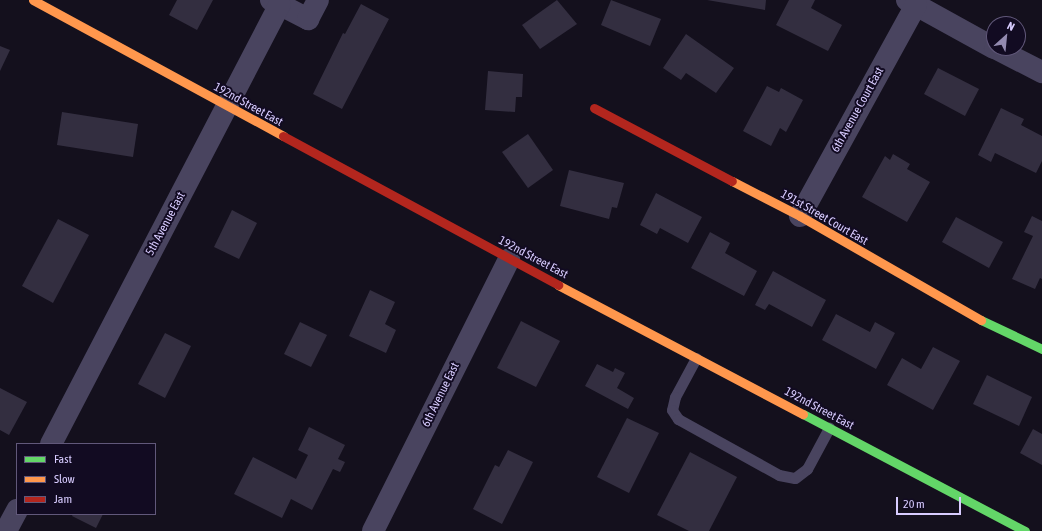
<!DOCTYPE html>
<html>
<head>
<meta charset="utf-8">
<style>
	body { margin:0 }
	#map { position:relative; width:1042px; height:531px; overflow:hidden; background:#14101d; font-family:"Asap Condensed",sans-serif }
	div>[style] { position:absolute }
	.building>* { inset:0; background:#332e40 }
	.lane>* { height:11px; margin:-5.5px; padding:0 5.5px; transform-origin:5.5px; border-radius:5.5px; background:#49445f }
	.street>* { height:22px; margin:-11px; padding:0 11px; transform-origin:11px; border-radius:11px; background:#49445f }
	.fast>* { height:9px; margin:-4.5px; padding:0 4.5px; transform-origin:4.5px; border-radius:4.5px; background:#63d668 }
	.slow>* { height:9px; margin:-4.5px; padding:0 4.5px; transform-origin:4.5px; border-radius:4.5px; background:#ff974d }
	.jam>* { height:9px; margin:-4.5px; padding:0 4.5px; transform-origin:4.5px; border-radius:4.5px; background:#b3261e }
	span { translate:-50% -50%; white-space:nowrap; text-align:center; line-height:1.15; -webkit-text-stroke:4px #120b22; paint-order:stroke }
	.street-label { font-size:12px; color:#d8ccff }
	.legend { position:absolute; left:16px; top:443px; width:140px; height:72px; box-sizing:border-box; background:#120b22; border:1px solid #61587a; margin:0; padding:5px 7px; list-style:none; font-size:12px; color:#d8ccff }
	.legend li { display:flex; align-items:center; gap:8px; height:20px }
	.legend b { width:20px; border:1px solid #61587a }
	.north { position:absolute; left:986px; top:16px; width:40px; height:40px; box-sizing:border-box; background:#120b22; border:1px solid #61587a; border-radius:50%; rotate:27deg; font-size:11px; font-weight:700; line-height:16px; text-align:center; color:#d8ccff }
	.north::after { content:''; display:block; margin:auto; width:14px; height:18px; background:#938ab0; clip-path:polygon(50% 0,100% 100%,50% 72%,0 100%) }
	.scale { position:absolute; left:896px; top:497px; width:65px; height:18px; box-sizing:border-box; border:2px solid #d8ccff; border-top:0; padding-left:5px; font-size:12px; line-height:14px; white-space:nowrap; color:#d8ccff; -webkit-text-stroke:3px #120b22; paint-order:stroke }
</style>
</head>
<body>
<div id="map">
	<div class="building">
		<div style="clip-path:polygon(177px 0,213px 0,197px 30px,169px 15px)"></div>
		<div style="clip-path:polygon(557px 0,577px 24px,540px 49px,522px 25px)"></div>
		<div style="clip-path:polygon(611px 0,661px 19px,650px 46px,601px 25px)"></div>
		<div style="clip-path:polygon(707px 0,766px 0,765px 10px)"></div>
		<div style="clip-path:polygon(789px 0,815px 0,811px 8px,842px 25px,828px 51px,776px 25px)"></div>
		<div style="clip-path:polygon(361px 4px,389px 19px,342px 109px,313px 94px,343px 33px,345px 34px)"></div>
		<div style="clip-path:polygon(686px 34px,734px 68px,716px 93px,686px 73px,681px 80px,663px 68px)"></div>
		<div style="clip-path:polygon(0 46px,10px 50px,0 71px)"></div>
		<div style="clip-path:polygon(938px 68px,979px 89px,965px 116px,924px 94px)"></div>
		<div style="clip-path:polygon(488px 71px,523px 74px,522px 97px,516px 97px,515px 112px,485px 110px)"></div>
		<div style="clip-path:polygon(767px 86px,779px 92px,781px 88px,803px 100px,786px 132px,780px 128px,771px 146px,743px 131px)"></div>
		<div style="clip-path:polygon(1001px 108px,1024px 119px,1021px 125px,1042px 136px,1042px 161px,1036px 173px,995px 153px,991px 162px,978px 155px)"></div>
		<div style="clip-path:polygon(62px 112px,138px 124px,133px 157px,57px 145px)"></div>
		<div style="clip-path:polygon(528px 134px,553px 170px,528px 188px,502px 152px)"></div>
		<div style="clip-path:polygon(893px 154px,910px 164px,907px 169px,930px 182px,907px 222px,862px 197px,885px 156px,890px 160px)"></div>
		<div style="clip-path:polygon(569px 170px,624px 183px,617px 208px,612px 207px,609px 219px,560px 206px)"></div>
		<div style="clip-path:polygon(656px 193px,702px 217px,688px 243px,660px 228px,657px 234px,640px 225px)"></div>
		<div style="clip-path:polygon(232px 210px,257px 223px,239px 259px,214px 247px)"></div>
		<div style="clip-path:polygon(1032px 216px,1042px 221px,1042px 279px,1040px 278px,1035px 289px,1012px 279px,1033px 236px,1024px 232px)"></div>
		<div style="clip-path:polygon(956px 217px,1003px 242px,989px 268px,942px 242px)"></div>
		<div style="clip-path:polygon(58px 219px,89px 235px,53px 303px,22px 286px)"></div>
		<div style="clip-path:polygon(710px 232px,730px 243px,725px 253px,757px 271px,744px 296px,691px 268px)"></div>
		<div style="clip-path:polygon(773px 271px,826px 300px,812px 327px,769px 304px,765px 310px,755px 305px)"></div>
		<div style="clip-path:polygon(370px 290px,395px 302px,385px 324px,396px 330px,386px 353px,349px 336px)"></div>
		<div style="clip-path:polygon(836px 314px,870px 332px,875px 322px,895px 333px,876px 369px,822px 340px)"></div>
		<div style="clip-path:polygon(521px 321px,560px 341px,536px 387px,497px 368px)"></div>
		<div style="clip-path:polygon(300px 322px,327px 335px,311px 367px,284px 354px)"></div>
		<div style="clip-path:polygon(165px 333px,191px 346px,165px 398px,138px 384px)"></div>
		<div style="clip-path:polygon(933px 347px,960px 361px,933px 410px,887px 385px,902px 358px,921px 369px)"></div>
		<div style="clip-path:polygon(597px 364px,613px 372px,615px 368px,625px 373px,617px 388px,634px 398px,628px 409px,585px 386px)"></div>
		<div style="clip-path:polygon(987px 375px,1032px 397px,1019px 426px,973px 404px)"></div>
		<div style="clip-path:polygon(0 388px,27px 402px,9px 435px,0 430px)"></div>
		<div style="clip-path:polygon(627px 418px,659px 433px,629px 493px,597px 477px)"></div>
		<div style="clip-path:polygon(309px 427px,345px 445px,338px 459px,345px 462px,340px 472px,333px 469px,312px 510px,291px 499px,282px 518px,234px 494px,253px 457px,296px 479px,308px 455px,298px 450px)"></div>
		<div style="clip-path:polygon(1033px 429px,1042px 434px,1042px 465px,1020px 453px)"></div>
		<div style="clip-path:polygon(508px 450px,533px 462px,502px 524px,473px 509px,495px 465px,499px 467px)"></div>
		<div style="clip-path:polygon(690px 452px,737px 477px,709px 531px,689px 531px,657px 515px)"></div>
		<div style="clip-path:polygon(73px 514px,103px 514px,96px 528px,72px 516px)"></div>
	</div>
	<div class="lane">
		<div style="left:696px;top:358px;width:44px;rotate:118.3deg"></div>
		<div style="left:675px;top:397px;width:13px;rotate:103deg"></div>
		<div style="left:672px;top:410px;width:11px;rotate:56deg"></div>
		<div style="left:678px;top:419px;width:115px;rotate:29deg"></div>
		<div style="left:779px;top:475px;width:16px;rotate:11deg"></div>
		<div style="left:795px;top:478px;width:15px;rotate:-37deg"></div>
		<div style="left:807px;top:469px;width:47px;rotate:-61.8deg"></div>
	</div>
	<div class="street">
		<div style="left:271px;top:0;width:42px;rotate:27.2deg"></div>
		<div style="left:308px;top:19px;width:21px;rotate:-62deg"></div>
		<div style="left:907px;top:0;width:99px;rotate:28.9deg"></div>
		<div style="left:995px;top:48px;width:53px;rotate:27.1deg"></div>
		<div style="left:800px;top:216px;width:241px;rotate:-61.2deg"></div>
		<div style="left:51px;top:444px;width:495px;rotate:-62.5deg"></div>
		<div style="left:6px;top:531px;width:24px;rotate:-62deg"></div>
		<div style="left:373px;top:531px;width:304px;rotate:-63.4deg"></div>
	</div>
	<div class="fast">
		<div style="left:981px;top:320px;width:68px;rotate:25.4deg"></div>
		<div style="left:803px;top:414px;width:251px;rotate:27.8deg"></div>
	</div>
	<div class="slow">
		<div style="left:33px;top:0;width:285px;rotate:28.5deg"></div>
		<div style="left:732px;top:181px;width:76px;rotate:27.2deg"></div>
		<div style="left:800px;top:216px;width:209px;rotate:29.9deg"></div>
		<div style="left:558px;top:285px;width:277px;rotate:27.8deg"></div>
	</div>
	<div class="jam">
		<div style="left:594px;top:108px;width:156px;rotate:27.9deg"></div>
		<div style="left:283px;top:136px;width:313px;rotate:28.4deg"></div>
	</div>
	<div class="street-label">
		<span style="left:248px;top:105px;rotate:29deg">192nd Street East</span>
		<span style="left:858px;top:110px;rotate:-61deg">6th Avenue Court East</span>
		<span style="left:824px;top:218px;rotate:30deg">191st Street Court East</span>
		<span style="left:166px;top:224px;rotate:-62deg">5th Avenue East</span>
		<span style="left:533px;top:258px;rotate:28deg">192nd Street East</span>
		<span style="left:441px;top:395px;rotate:-64deg">6th Avenue East</span>
		<span style="left:819px;top:409px;rotate:28deg">192nd Street East</span>
	</div>
	<ul class="legend">
	<li><b style="height:5px;background:#63d668"></b>Fast</li>
	<li><b style="height:5px;background:#ff974d"></b>Slow</li>
	<li><b style="height:5px;background:#b3261e"></b>Jam</li>
	</ul>
	<div class="north">N</div>
	<div class="scale">20 m</div>
</div>
</body>
</html>
